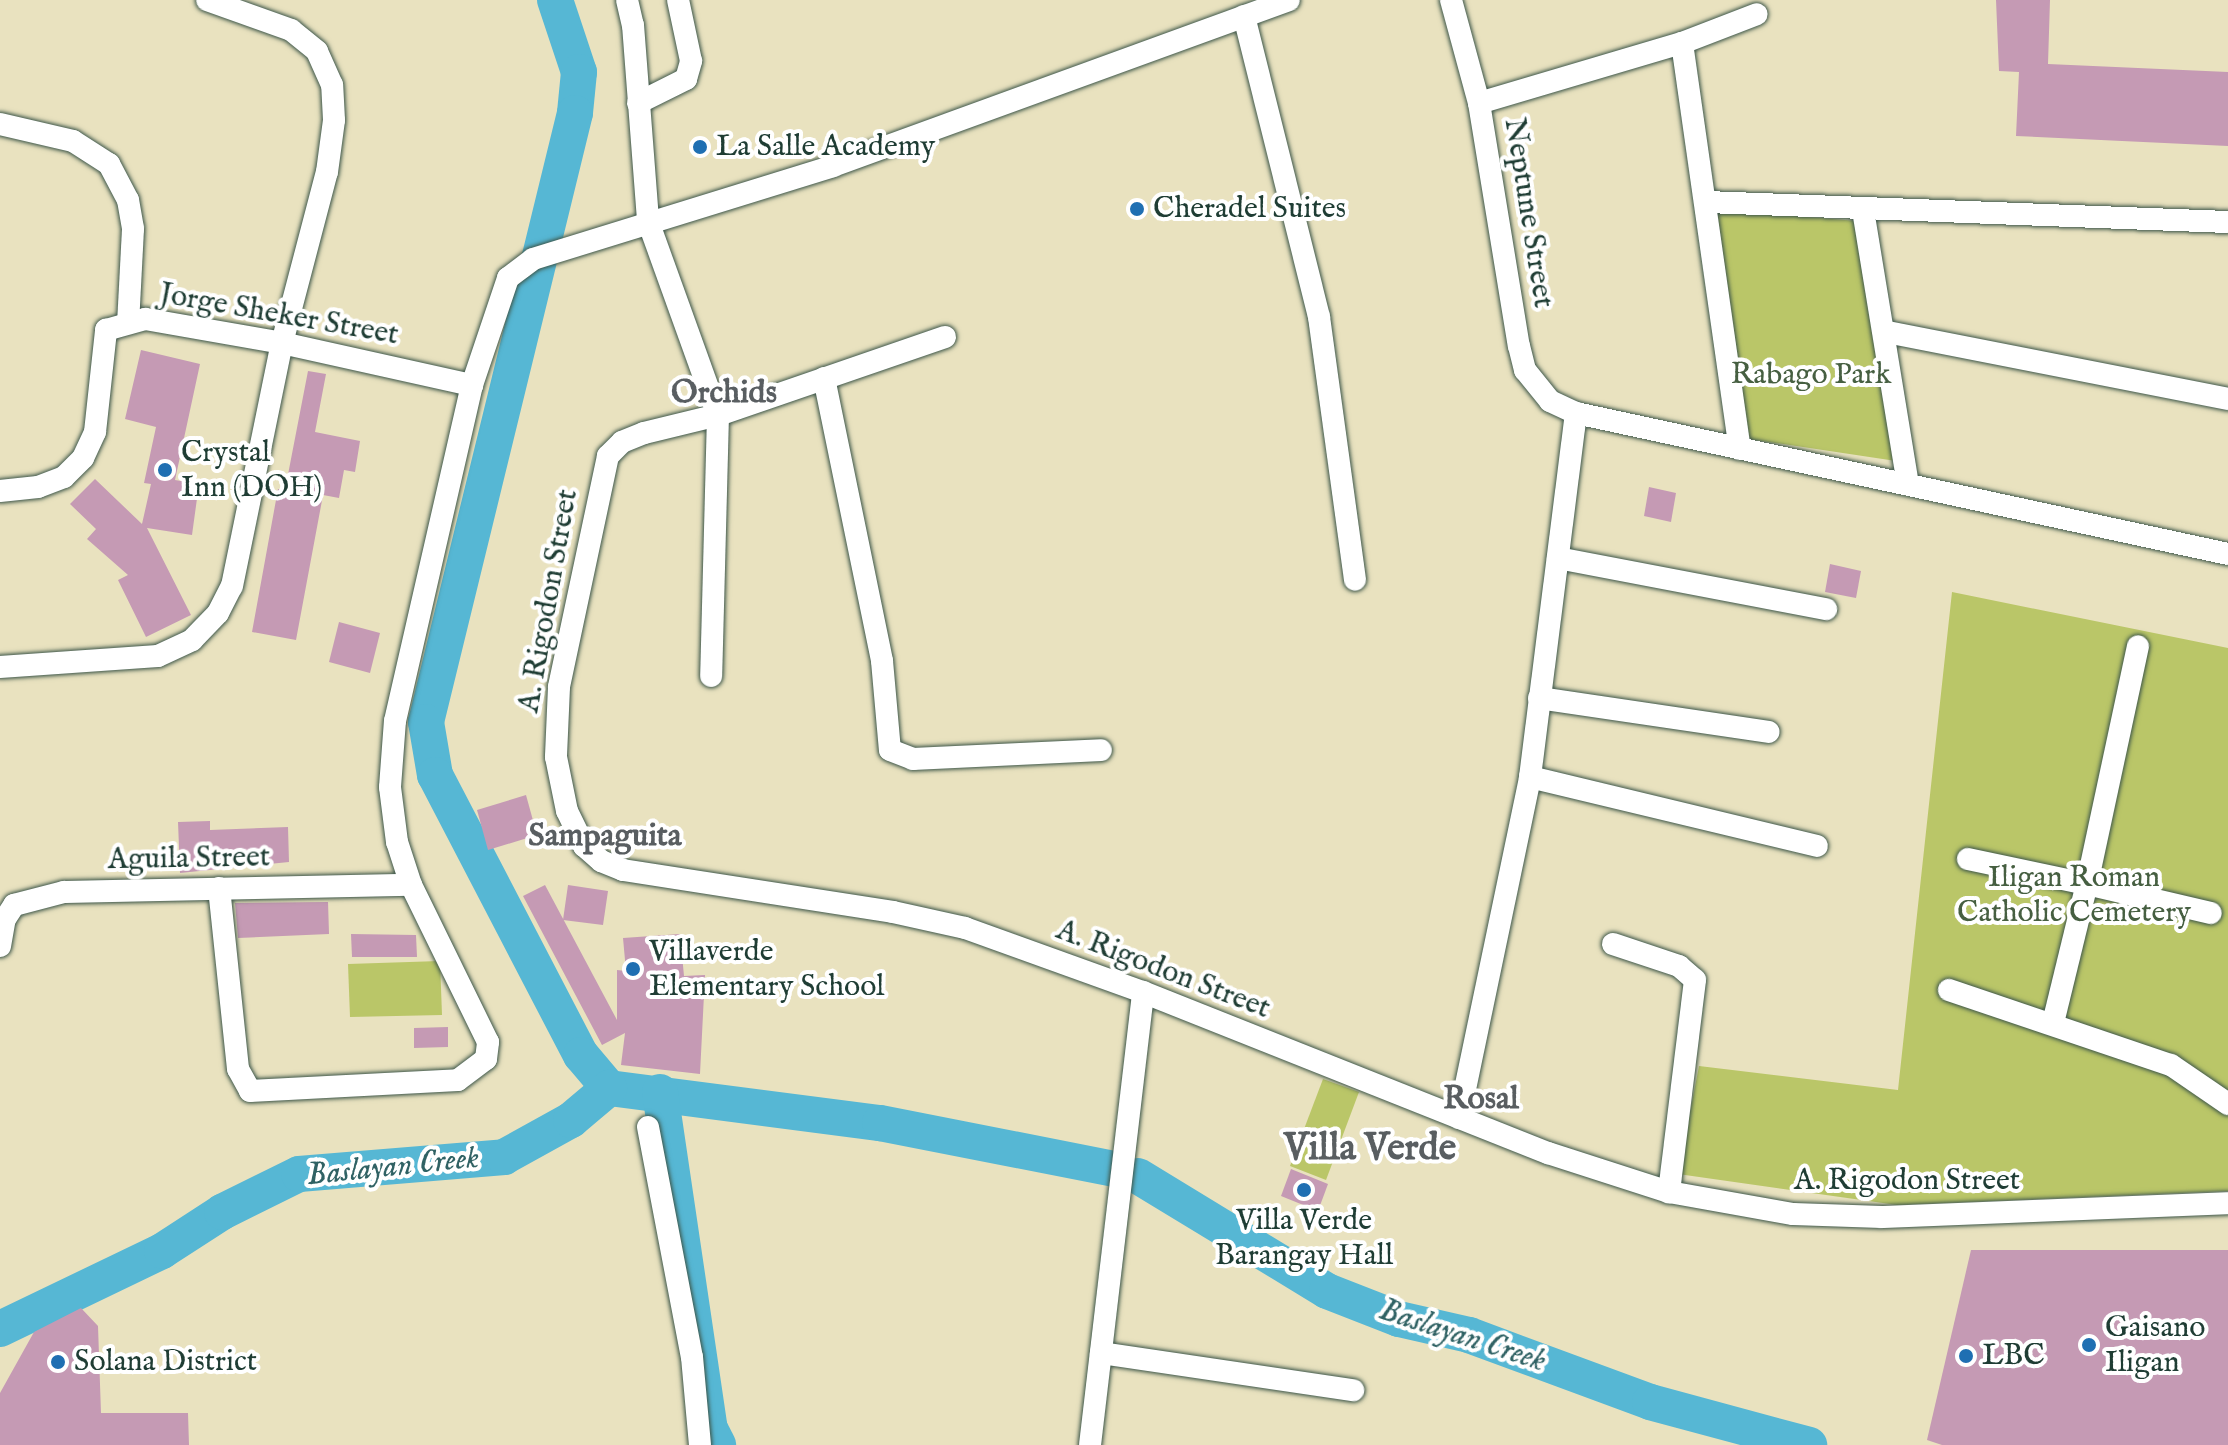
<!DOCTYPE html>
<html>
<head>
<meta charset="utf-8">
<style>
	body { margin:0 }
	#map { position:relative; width:2228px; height:1445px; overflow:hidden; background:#e9e2bf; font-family:"IM FELL English",serif }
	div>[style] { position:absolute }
	.green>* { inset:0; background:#bac668 }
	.river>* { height:36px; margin:-18px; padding:0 18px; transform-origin:18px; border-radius:18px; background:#56b7d4 }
	.building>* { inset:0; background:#c59ab4 }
	.roads { filter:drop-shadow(0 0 2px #3d5649) drop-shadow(0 0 2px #3d5649) }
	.minor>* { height:22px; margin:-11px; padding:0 11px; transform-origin:11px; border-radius:11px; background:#fff }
	.dots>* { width:22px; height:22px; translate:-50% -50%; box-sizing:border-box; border:4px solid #fff; border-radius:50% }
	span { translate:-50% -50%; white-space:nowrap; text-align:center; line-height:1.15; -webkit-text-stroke:8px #fff; paint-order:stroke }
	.poi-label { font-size:30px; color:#1f3d34 }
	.left { translate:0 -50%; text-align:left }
	.street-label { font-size:30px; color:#1f3d34 }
	.park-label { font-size:30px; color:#465f41 }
	.neighbourhood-label { font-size:32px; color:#595e61; font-weight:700 }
	.water-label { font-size:32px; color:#306264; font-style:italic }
	.district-label { font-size:38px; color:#595e61; font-weight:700 }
</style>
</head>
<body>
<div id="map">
	<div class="green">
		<div style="clip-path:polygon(1717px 210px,1858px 221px,1896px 461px,1749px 439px)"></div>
		<div style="clip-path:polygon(1952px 592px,2228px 648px,2228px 1191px,1897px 1205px,1678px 1174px,1699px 1066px,1898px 1090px)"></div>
		<div style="clip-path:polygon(440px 961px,442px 1015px,350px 1017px,348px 964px)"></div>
		<div style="clip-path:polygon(1323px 1079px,1359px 1092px,1326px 1180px,1290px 1166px)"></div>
	</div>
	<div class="river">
		<div style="left:555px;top:0;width:76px;rotate:71.6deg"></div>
		<div style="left:579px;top:72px;width:41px;rotate:95.6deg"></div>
		<div style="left:575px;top:113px;width:627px;rotate:103.75deg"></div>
		<div style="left:426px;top:722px;width:54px;rotate:80.4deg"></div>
		<div style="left:435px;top:775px;width:316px;rotate:62.5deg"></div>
		<div style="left:581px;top:1055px;width:43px;rotate:49.7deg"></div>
		<div style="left:609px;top:1088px;width:273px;rotate:7.4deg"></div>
		<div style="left:880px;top:1123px;width:238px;rotate:11.1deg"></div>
		<div style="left:660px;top:1092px;width:341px;rotate:81.6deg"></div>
		<div style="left:710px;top:1429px;width:18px;rotate:63deg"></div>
		<div style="left:1138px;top:1176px;width:221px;rotate:31.3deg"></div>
		<div style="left:1327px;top:1291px;width:77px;rotate:21.3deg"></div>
		<div style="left:1399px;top:1319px;width:72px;rotate:12.9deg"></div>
		<div style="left:1469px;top:1335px;width:193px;rotate:20.3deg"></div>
		<div style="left:1650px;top:1402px;width:165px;rotate:15.1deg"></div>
		<div style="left:0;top:1329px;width:180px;rotate:-25.7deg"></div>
		<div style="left:162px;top:1251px;width:72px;rotate:-33deg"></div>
		<div style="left:222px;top:1212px;width:86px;rotate:-26.3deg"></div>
		<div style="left:299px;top:1174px;width:206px;rotate:-4.7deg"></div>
		<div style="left:504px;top:1157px;width:77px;rotate:-28.9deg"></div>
		<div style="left:571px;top:1120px;width:50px;rotate:-40.1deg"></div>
	</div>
	<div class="building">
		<div style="clip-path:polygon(1996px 0,2050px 0,2048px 64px,2228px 72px,2228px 146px,2016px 136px,2019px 72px,1999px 71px)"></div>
		<div style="clip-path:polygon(141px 350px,200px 364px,175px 480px,199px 484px,192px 535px,147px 528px,191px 615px,146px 637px,118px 580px,128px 575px,87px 539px,96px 529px,70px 504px,95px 479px,142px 524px,151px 484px,144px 483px,156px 427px,125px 419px)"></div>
		<div style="clip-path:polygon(308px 371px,326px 374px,315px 432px,360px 441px,355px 472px,344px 470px,339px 498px,323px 495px,296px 640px,252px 632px,278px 489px,285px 490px)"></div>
		<div style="clip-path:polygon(1649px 487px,1676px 493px,1671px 522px,1644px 516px)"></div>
		<div style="clip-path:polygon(1830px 564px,1861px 571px,1856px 598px,1825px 592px)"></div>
		<div style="clip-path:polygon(339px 622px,380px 633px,370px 673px,329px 662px)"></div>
		<div style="clip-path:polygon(526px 795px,537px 835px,488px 850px,477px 810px)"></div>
		<div style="clip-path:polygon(210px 821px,210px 830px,288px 827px,289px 862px,180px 873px,178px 822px)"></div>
		<div style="clip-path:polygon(545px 885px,617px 1020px,617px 970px,626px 971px,623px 938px,680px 934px,684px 976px,705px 975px,700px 1074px,621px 1065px,625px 1033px,602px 1045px,523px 896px)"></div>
		<div style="clip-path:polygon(568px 885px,608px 891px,603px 925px,563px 920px)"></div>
		<div style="clip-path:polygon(328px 902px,329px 934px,238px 938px,235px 903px)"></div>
		<div style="clip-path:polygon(351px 934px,416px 935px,417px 957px,352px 957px)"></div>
		<div style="clip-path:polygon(448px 1027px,448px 1047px,414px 1048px,414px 1028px)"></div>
		<div style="clip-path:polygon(1291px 1169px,1328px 1184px,1318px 1211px,1281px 1196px)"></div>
		<div style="clip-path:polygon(1971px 1250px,2228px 1250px,2228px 1445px,1942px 1445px,1927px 1440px)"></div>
		<div style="clip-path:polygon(81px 1308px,98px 1326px,101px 1413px,188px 1413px,189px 1445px,0 1445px,0 1393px,34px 1332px)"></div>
	</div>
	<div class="roads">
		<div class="minor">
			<div style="left:627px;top:0;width:26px;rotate:77deg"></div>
			<div style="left:633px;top:25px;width:197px;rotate:85.6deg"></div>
			<div style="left:648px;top:221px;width:206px;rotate:70.2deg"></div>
			<div style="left:718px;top:415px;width:261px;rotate:91.5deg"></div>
			<div style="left:1451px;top:0;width:107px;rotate:74.8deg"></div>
			<div style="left:1479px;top:103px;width:246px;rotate:80.7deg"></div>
			<div style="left:1519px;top:346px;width:25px;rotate:76deg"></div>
			<div style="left:1525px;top:370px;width:40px;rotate:51deg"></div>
			<div style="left:1550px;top:401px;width:29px;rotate:25deg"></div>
			<div style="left:1576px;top:413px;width:667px;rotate:12.2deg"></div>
			<div style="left:1244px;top:16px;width:310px;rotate:76deg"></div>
			<div style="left:1319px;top:317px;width:265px;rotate:82.2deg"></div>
			<div style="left:1682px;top:43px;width:410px;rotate:81.9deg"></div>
			<div style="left:638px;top:103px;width:54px;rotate:-26.6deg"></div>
			<div style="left:686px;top:79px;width:19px;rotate:-74deg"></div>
			<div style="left:691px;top:61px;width:62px;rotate:-102deg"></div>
			<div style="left:1479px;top:103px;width:212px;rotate:-16.5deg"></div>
			<div style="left:1682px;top:43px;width:80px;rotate:-21.1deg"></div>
			<div style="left:0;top:124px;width:75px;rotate:13.1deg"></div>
			<div style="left:73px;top:141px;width:43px;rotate:32.6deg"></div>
			<div style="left:109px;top:164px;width:41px;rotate:62.2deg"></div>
			<div style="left:128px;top:200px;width:29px;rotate:80deg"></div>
			<div style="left:133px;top:229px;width:94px;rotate:93deg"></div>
			<div style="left:1707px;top:202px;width:521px;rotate:2.2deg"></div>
			<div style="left:1863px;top:210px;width:278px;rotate:80.7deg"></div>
			<div style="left:1887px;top:332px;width:348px;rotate:11.1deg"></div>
			<div style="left:945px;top:337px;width:240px;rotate:161deg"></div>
			<div style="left:718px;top:415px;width:76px;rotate:166.3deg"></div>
			<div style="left:644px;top:433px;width:24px;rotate:158deg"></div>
			<div style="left:622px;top:442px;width:20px;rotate:135deg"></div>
			<div style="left:608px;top:456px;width:236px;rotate:102deg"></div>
			<div style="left:559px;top:687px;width:70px;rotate:92.5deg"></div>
			<div style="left:556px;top:757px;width:55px;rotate:78.5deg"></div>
			<div style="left:567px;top:811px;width:39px;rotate:64deg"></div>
			<div style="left:584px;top:846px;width:23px;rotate:41deg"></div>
			<div style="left:601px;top:861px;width:24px;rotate:22deg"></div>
			<div style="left:623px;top:870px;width:273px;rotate:8.8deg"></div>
			<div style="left:893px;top:912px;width:74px;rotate:12.5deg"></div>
			<div style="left:965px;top:928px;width:189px;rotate:19.8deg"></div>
			<div style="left:1143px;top:992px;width:436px;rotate:21.7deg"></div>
			<div style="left:1548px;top:1153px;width:127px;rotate:17.9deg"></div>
			<div style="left:1669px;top:1192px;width:126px;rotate:10.1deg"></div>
			<div style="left:1793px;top:1214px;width:89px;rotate:1.9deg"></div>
			<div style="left:1882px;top:1217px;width:346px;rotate:-2.3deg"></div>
			<div style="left:824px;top:378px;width:289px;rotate:78.4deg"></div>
			<div style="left:882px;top:661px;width:89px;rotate:84.9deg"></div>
			<div style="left:890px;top:750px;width:25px;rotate:21deg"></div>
			<div style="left:913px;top:759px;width:188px;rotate:-2.7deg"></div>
			<div style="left:0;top:491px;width:38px;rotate:-6deg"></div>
			<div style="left:38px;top:487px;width:28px;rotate:-21deg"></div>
			<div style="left:64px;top:477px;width:27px;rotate:-45deg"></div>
			<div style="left:83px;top:458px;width:29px;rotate:-65deg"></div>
			<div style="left:95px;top:432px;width:103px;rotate:-83.8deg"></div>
			<div style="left:106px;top:330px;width:41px;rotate:-15.8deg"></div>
			<div style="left:145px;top:319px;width:139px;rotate:9.9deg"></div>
			<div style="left:282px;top:343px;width:195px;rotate:12.5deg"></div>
			<div style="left:472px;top:385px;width:113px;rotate:-71.4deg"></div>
			<div style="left:508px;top:278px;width:31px;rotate:-37deg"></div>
			<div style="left:533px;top:259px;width:314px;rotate:-17.2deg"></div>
			<div style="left:833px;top:166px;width:485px;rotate:-20deg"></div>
			<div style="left:1558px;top:558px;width:273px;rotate:10.8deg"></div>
			<div style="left:0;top:667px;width:158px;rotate:-4deg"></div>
			<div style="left:158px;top:656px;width:38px;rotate:-25deg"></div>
			<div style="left:192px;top:640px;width:37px;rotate:-46deg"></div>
			<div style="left:218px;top:613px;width:30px;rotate:-63deg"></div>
			<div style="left:232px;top:586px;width:248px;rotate:-78.4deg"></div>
			<div style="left:282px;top:343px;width:177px;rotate:-75.3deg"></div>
			<div style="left:327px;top:172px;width:52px;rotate:-82.3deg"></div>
			<div style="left:334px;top:120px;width:35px;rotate:-93deg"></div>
			<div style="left:332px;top:85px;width:37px;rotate:-114deg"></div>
			<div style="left:317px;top:51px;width:33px;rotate:-141deg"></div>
			<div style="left:291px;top:30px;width:89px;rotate:-160.3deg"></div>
			<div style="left:1539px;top:698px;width:232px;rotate:8.4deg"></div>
			<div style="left:1530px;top:777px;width:295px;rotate:13.5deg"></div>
			<div style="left:1968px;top:859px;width:122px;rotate:11.9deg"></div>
			<div style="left:2087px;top:884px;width:243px;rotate:-77.9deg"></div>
			<div style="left:219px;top:888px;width:182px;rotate:84deg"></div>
			<div style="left:238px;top:1069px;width:25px;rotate:61deg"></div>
			<div style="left:250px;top:1091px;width:208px;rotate:-3deg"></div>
			<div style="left:458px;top:1080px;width:35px;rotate:-37deg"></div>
			<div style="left:486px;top:1059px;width:17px;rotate:-83deg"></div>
			<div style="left:488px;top:1042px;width:175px;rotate:-116.1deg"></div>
			<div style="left:411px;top:885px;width:45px;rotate:-108deg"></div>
			<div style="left:397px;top:842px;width:55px;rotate:-97.3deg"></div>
			<div style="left:390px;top:787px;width:66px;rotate:-85.7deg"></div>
			<div style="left:395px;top:721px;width:345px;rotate:-77.1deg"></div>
			<div style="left:1613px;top:944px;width:70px;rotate:18.4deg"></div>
			<div style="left:1679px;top:966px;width:21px;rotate:41deg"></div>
			<div style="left:1695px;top:980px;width:214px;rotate:97deg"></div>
			<div style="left:0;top:946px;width:27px;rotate:-80deg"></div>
			<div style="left:5px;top:919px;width:17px;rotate:-57deg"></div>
			<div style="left:14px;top:905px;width:52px;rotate:-14.6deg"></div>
			<div style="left:64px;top:892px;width:347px;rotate:-1.2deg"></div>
			<div style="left:1949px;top:990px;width:234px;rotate:18.7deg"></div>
			<div style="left:2171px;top:1065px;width:69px;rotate:34.4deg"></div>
			<div style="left:2053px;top:1023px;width:143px;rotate:-76.3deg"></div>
			<div style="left:2087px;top:884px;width:127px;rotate:13.2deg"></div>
			<div style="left:1459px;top:1118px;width:348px;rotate:-78.2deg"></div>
			<div style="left:1530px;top:777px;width:367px;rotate:-82.8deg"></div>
			<div style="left:648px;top:1127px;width:234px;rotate:79.2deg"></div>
			<div style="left:692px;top:1357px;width:88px;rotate:84.8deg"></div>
			<div style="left:1101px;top:1353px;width:255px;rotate:8.4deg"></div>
			<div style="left:1090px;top:1445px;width:456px;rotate:-83.3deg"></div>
		</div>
	</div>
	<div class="dots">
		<div style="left:700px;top:147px;background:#1f6fb2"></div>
		<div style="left:1137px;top:209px;background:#1f6fb2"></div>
		<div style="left:165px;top:470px;background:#1f6fb2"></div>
		<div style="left:633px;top:969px;background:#1f6fb2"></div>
		<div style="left:1304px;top:1190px;background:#1f6fb2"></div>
		<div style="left:2089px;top:1345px;background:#1f6fb2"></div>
		<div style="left:1966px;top:1356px;background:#1f6fb2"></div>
		<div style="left:58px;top:1362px;background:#1f6fb2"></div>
	</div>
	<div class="poi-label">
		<span class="left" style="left:716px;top:147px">La Salle Academy</span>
		<span class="left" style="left:1153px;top:209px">Cheradel Suites</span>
		<span class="left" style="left:181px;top:470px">Crystal<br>Inn (DOH)</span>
		<span class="left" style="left:649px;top:969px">Villaverde<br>Elementary School</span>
		<span style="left:1304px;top:1238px">Villa Verde<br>Barangay Hall</span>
		<span class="left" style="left:2105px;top:1345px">Gaisano<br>Iligan</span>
		<span class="left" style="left:1982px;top:1356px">LBC</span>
		<span class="left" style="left:74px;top:1362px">Solana District</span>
	</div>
	<div class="street-label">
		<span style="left:1528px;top:213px;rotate:81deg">Neptune Street</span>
		<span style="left:279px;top:315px;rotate:10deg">Jorge Sheker Street</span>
		<span style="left:549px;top:601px;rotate:-80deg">A. Rigodon Street</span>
		<span style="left:189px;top:859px;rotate:-1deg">Aguila Street</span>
		<span style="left:1163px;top:970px;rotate:21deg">A. Rigodon Street</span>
		<span style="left:1907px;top:1181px">A. Rigodon Street</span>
	</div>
	<div class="park-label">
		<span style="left:1811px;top:375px">Rabago Park</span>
		<span style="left:2074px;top:895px">Iligan Roman<br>Catholic Cemetery</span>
	</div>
	<div class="neighbourhood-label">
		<span style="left:724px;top:394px">Orchids</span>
		<span style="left:605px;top:837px">Sampaguita</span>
		<span style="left:1481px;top:1100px">Rosal</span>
	</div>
	<div class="water-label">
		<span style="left:393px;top:1168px;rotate:-6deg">Baslayan Creek</span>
		<span style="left:1462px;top:1337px;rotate:18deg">Baslayan Creek</span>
	</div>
	<div class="district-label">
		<span style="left:1370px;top:1150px">Villa Verde</span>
	</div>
</div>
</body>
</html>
